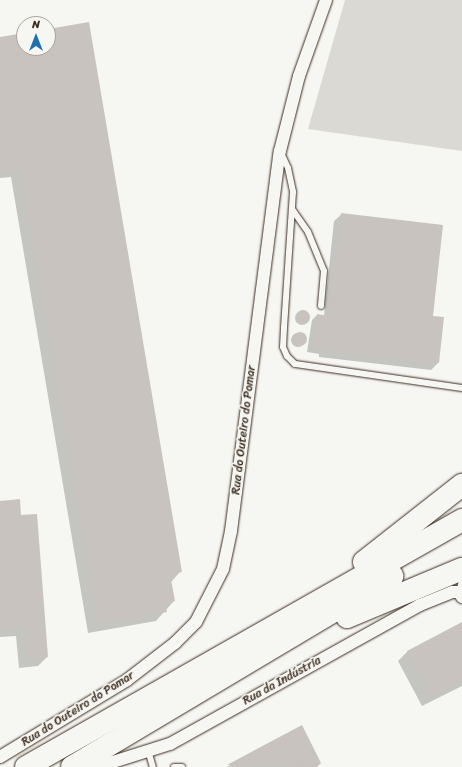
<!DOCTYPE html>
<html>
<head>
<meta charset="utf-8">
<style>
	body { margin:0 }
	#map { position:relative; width:462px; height:767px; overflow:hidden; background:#f6f6f2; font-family:Sriracha,sans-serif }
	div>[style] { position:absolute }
	.green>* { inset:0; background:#dad9d3 }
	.shadow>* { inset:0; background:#0003 }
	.round { border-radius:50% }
	.building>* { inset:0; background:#c8c3be }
	.roads { filter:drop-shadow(0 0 1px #3b2a1e) drop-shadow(0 0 1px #3b2a1e) }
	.lane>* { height:6px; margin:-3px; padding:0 3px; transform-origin:3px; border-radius:3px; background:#f6f6f2 }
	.street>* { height:12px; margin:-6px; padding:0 6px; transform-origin:6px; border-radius:6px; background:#f6f6f2 }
	.highway>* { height:22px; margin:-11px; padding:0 11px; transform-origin:11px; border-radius:11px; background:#f6f6f2 }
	span { translate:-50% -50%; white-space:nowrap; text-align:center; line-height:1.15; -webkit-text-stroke:3.5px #f6f6f2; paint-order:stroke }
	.street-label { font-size:12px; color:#3b2a1e }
	.north { position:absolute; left:16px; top:16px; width:40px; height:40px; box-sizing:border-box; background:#f6f6f2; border:1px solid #aba49d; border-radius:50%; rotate:0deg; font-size:11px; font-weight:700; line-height:16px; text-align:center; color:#3b2a1e }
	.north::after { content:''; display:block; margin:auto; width:14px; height:18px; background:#1f6fb2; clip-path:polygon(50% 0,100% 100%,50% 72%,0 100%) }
</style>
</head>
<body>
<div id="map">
	<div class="green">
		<div style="clip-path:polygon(345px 0,462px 0,462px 151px,308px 129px)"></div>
	</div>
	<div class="shadow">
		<div style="clip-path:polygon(48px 30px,180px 572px,171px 582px,174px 601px,156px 621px,88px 633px,11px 177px,0 178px,0 38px,24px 34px,24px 48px,48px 48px)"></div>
		<div style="clip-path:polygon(342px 214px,432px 317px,438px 363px,431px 370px,319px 357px,319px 354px,307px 352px,312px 320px,317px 315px,324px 316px,334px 221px)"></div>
		<div class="round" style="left:295px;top:311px;width:14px;height:14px"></div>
		<div class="round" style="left:291px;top:333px;width:14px;height:14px"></div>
		<div style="clip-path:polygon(0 502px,47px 657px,38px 666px,19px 668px,16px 636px,0 637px)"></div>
		<div style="clip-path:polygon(462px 623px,462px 686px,422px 706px,398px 661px,408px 651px)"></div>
		<div style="clip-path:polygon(302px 727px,320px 762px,316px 767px,227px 767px)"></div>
	</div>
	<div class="building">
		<div style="clip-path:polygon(89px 22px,182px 572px,170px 574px,175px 601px,165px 603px,167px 612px,98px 624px,20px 168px,0 171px,0 37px,24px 33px,24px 48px,48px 48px,48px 29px)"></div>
		<div style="clip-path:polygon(341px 213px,443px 225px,433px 316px,444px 317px,439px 363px,312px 348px,317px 314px,329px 316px)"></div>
		<div class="round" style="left:296px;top:310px;width:14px;height:14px"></div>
		<div class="round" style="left:293px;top:332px;width:14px;height:14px"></div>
		<div style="clip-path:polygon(20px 499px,21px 515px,37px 514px,48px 657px,28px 659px,25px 627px,0 629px,0 501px)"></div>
		<div style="clip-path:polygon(462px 622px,462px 682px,432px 698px,407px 651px)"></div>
		<div style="clip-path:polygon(302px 725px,321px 763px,317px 767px,227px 765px)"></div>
	</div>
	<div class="roads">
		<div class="lane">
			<div style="left:282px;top:155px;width:14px;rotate:65deg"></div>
			<div style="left:288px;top:168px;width:25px;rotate:78deg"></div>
			<div style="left:293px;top:192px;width:136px;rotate:93.8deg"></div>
			<div style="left:284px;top:328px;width:19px;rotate:93deg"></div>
			<div style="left:283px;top:347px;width:10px;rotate:66deg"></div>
			<div style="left:287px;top:356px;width:11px;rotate:45deg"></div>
			<div style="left:295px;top:364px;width:169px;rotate:8.2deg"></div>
			<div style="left:292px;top:209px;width:28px;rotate:55deg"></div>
			<div style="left:308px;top:232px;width:42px;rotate:67.7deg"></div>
			<div style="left:324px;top:271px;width:35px;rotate:95deg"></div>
			<div style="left:459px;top:592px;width:11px;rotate:-75deg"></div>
			<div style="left:148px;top:750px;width:18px;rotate:74deg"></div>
			<div style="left:174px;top:767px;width:8px"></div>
		</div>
		<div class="street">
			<div style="left:0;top:757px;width:149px;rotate:-31.2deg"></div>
			<div style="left:127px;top:680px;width:61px;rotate:-37.6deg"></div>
			<div style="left:175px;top:643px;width:30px;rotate:-45deg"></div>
			<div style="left:196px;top:622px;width:59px;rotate:-63deg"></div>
			<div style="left:223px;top:569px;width:39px;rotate:-78deg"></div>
			<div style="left:231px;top:531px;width:383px;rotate:-82.7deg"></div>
			<div style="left:280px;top:151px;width:77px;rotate:-75.8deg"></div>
			<div style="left:299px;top:76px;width:81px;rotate:-70.4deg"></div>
			<div style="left:97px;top:767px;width:77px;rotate:-17.5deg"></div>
			<div style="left:170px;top:744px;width:286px;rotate:-29.1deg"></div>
			<div style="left:420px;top:605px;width:35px;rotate:-22deg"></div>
			<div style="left:453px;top:592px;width:6px"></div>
			<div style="left:459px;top:592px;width:6px;rotate:59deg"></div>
		</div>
		<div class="highway">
			<div style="left:364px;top:562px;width:125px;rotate:-38.2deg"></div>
			<div style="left:347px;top:617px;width:125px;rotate:-22.7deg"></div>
			<div style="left:26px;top:767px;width:501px;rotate:-29.53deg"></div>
			<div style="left:72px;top:767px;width:373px;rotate:-30.8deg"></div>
		</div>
	</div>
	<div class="street-label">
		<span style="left:244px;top:430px;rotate:-83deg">Rua do Outeiro do Pomar</span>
		<span style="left:282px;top:681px;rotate:-29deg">Rua da Indústria</span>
		<span style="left:78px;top:709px;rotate:-32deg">Rua do Outeiro do Pomar</span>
	</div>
	<div class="north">N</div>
</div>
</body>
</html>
